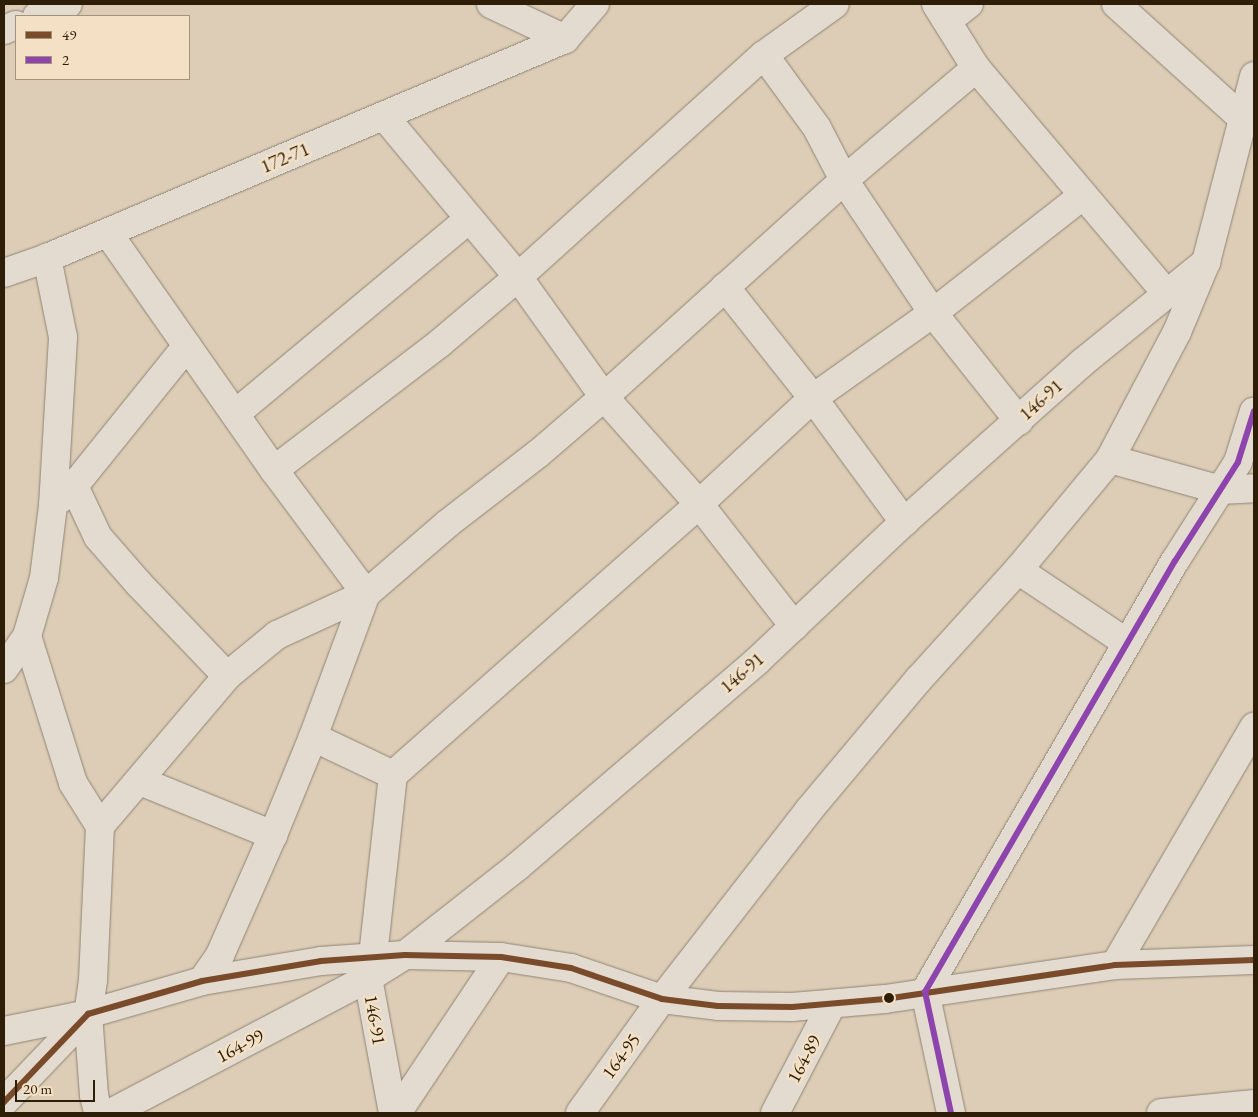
<!DOCTYPE html>
<html>
<head>
<meta charset="utf-8">
<style>
	body { margin:0 }
	#map { position:relative; width:1258px; height:1117px; overflow:hidden; background:#ddcdb6; font-family:"EB Garamond",serif }
	div>[style] { position:absolute }
	.roads { filter:drop-shadow(0 0 1px #8f8474) drop-shadow(0 0 1px #8f8474) }
	.minor>* { height:28px; margin:-14px; padding:0 14px; transform-origin:14px; border-radius:14px; background:#e3dbd0 }
	.tertiary>* { height:28px; margin:-14px; padding:0 14px; transform-origin:14px; border-radius:14px; background:#e3dbd0 }
	.bus-1>* { height:6px; margin:-3px; padding:0 3px; transform-origin:3px; border-radius:3px; background:#7a4b2a }
	.bus-2>* { height:6px; margin:-3px; padding:0 3px; transform-origin:3px; border-radius:3px; background:#8e44ad }
	.dots>* { width:14px; height:14px; translate:-50% -50%; box-sizing:border-box; border:2px solid #f3e0c5; border-radius:50% }
	span { translate:-50% -50%; white-space:nowrap; text-align:center; line-height:1.15; -webkit-text-stroke:5px #f3e0c5; paint-order:stroke }
	.street-label { font-size:19px; color:#2e1e07 }
	.frame { position:absolute; inset:0; border:5px solid #2e1e07; pointer-events:none }
	.legend { position:absolute; left:15px; top:15px; width:175px; height:65px; box-sizing:border-box; background:#f3e0c5; border:1px solid #a49279; margin:0; padding:6px 9px; list-style:none; font-size:15px; color:#2e1e07 }
	.legend li { display:flex; align-items:center; gap:10px; height:25px }
	.legend b { width:25px; border:1px solid #a49279 }
	.scale { position:absolute; left:15px; top:1080px; width:80px; height:22px; box-sizing:border-box; border:2px solid #2e1e07; border-top:0; padding-left:6px; font-size:15px; line-height:18px; white-space:nowrap; color:#2e1e07; -webkit-text-stroke:4px #f3e0c5; paint-order:stroke }
</style>
</head>
<body>
<div id="map">
	<div class="roads">
		<div class="minor">
			<div style="left:491px;top:4px;width:82px;rotate:25.3deg"></div>
			<div style="left:936px;top:4px;width:75px;rotate:58deg"></div>
			<div style="left:976px;top:68px;width:294px;rotate:49.8deg"></div>
			<div style="left:1116px;top:4px;width:170px;rotate:42.1deg"></div>
			<div style="left:37px;top:16px;width:33px;rotate:-21deg"></div>
			<div style="left:947px;top:21px;width:28px;rotate:-38deg"></div>
			<div style="left:4px;top:30px;width:13px;rotate:-23deg"></div>
			<div style="left:764px;top:55px;width:90px;rotate:54deg"></div>
			<div style="left:817px;top:128px;width:59px;rotate:62.6deg"></div>
			<div style="left:844px;top:180px;width:160px;rotate:56.2deg"></div>
			<div style="left:933px;top:313px;width:138px;rotate:51.5deg"></div>
			<div style="left:384px;top:116px;width:209px;rotate:50.2deg"></div>
			<div style="left:518px;top:277px;width:148px;rotate:54.4deg"></div>
			<div style="left:604px;top:397px;width:143px;rotate:48.4deg"></div>
			<div style="left:699px;top:504px;width:155px;rotate:52.1deg"></div>
			<div style="left:108px;top:233px;width:289px;rotate:55deg"></div>
			<div style="left:274px;top:470px;width:154px;rotate:53.4deg"></div>
			<div style="left:4px;top:273px;width:46px;rotate:-19.2deg"></div>
			<div style="left:47px;top:258px;width:562px;rotate:-22.92deg"></div>
			<div style="left:565px;top:39px;width:46px;rotate:-49.4deg"></div>
			<div style="left:725px;top:287px;width:142px;rotate:51.6deg"></div>
			<div style="left:813px;top:398px;width:154px;rotate:53.7deg"></div>
			<div style="left:235px;top:414px;width:305px;rotate:-39.8deg"></div>
			<div style="left:1110px;top:459px;width:114px;rotate:15.7deg"></div>
			<div style="left:1220px;top:490px;width:34px;rotate:-3deg"></div>
			<div style="left:274px;top:470px;width:209px;rotate:-37.4deg"></div>
			<div style="left:440px;top:343px;width:102px;rotate:-40.2deg"></div>
			<div style="left:518px;top:277px;width:331px;rotate:-42.1deg"></div>
			<div style="left:764px;top:55px;width:87px;rotate:-35.7deg"></div>
			<div style="left:74px;top:486px;width:56px;rotate:64.8deg"></div>
			<div style="left:98px;top:537px;width:62px;rotate:48.9deg"></div>
			<div style="left:139px;top:584px;width:127px;rotate:46.3deg"></div>
			<div style="left:60px;top:499px;width:19px;rotate:-43deg"></div>
			<div style="left:74px;top:486px;width:180px;rotate:-51.1deg"></div>
			<div style="left:1018px;top:570px;width:131px;rotate:33.8deg"></div>
			<div style="left:27px;top:636px;width:154px;rotate:72.6deg"></div>
			<div style="left:73px;top:783px;width:51px;rotate:57.9deg"></div>
			<div style="left:100px;top:826px;width:154px;rotate:92.6deg"></div>
			<div style="left:93px;top:980px;width:34px;rotate:98deg"></div>
			<div style="left:88px;top:1014px;width:81px;rotate:85.8deg"></div>
			<div style="left:94px;top:1095px;width:18px;rotate:77deg"></div>
			<div style="left:4px;top:669px;width:40px;rotate:-55.1deg"></div>
			<div style="left:27px;top:636px;width:60px;rotate:-73.7deg"></div>
			<div style="left:44px;top:578px;width:73px;rotate:-82.9deg"></div>
			<div style="left:53px;top:506px;width:169px;rotate:-86.6deg"></div>
			<div style="left:63px;top:337px;width:81px;rotate:-101.4deg"></div>
			<div style="left:313px;top:737px;width:89px;rotate:25.4deg"></div>
			<div style="left:140px;top:781px;width:144px;rotate:22.1deg"></div>
			<div style="left:100px;top:826px;width:197px;rotate:-49.7deg"></div>
			<div style="left:227px;top:676px;width:65px;rotate:-39.4deg"></div>
			<div style="left:277px;top:635px;width:98px;rotate:-24.7deg"></div>
			<div style="left:366px;top:594px;width:107px;rotate:-40.8deg"></div>
			<div style="left:447px;top:524px;width:116px;rotate:-37.7deg"></div>
			<div style="left:539px;top:453px;width:86px;rotate:-40.7deg"></div>
			<div style="left:604px;top:397px;width:324px;rotate:-42.1deg"></div>
			<div style="left:844px;top:180px;width:173px;rotate:-40.3deg"></div>
			<div style="left:373px;top:956px;width:182px;rotate:-83.7deg"></div>
			<div style="left:393px;top:775px;width:409px;rotate:-41.5deg"></div>
			<div style="left:699px;top:504px;width:156px;rotate:-42.9deg"></div>
			<div style="left:813px;top:398px;width:147px;rotate:-35.3deg"></div>
			<div style="left:933px;top:313px;width:189px;rotate:-38.1deg"></div>
			<div style="left:1115px;top:965px;width:276px;rotate:-59.7deg"></div>
			<div style="left:368px;top:978px;width:137px;rotate:79.5deg"></div>
			<div style="left:202px;top:981px;width:32px;rotate:-55deg"></div>
			<div style="left:220px;top:955px;width:131px;rotate:-66.2deg"></div>
			<div style="left:273px;top:835px;width:106px;rotate:-67.8deg"></div>
			<div style="left:313px;top:737px;width:153px;rotate:-69.7deg"></div>
			<div style="left:4px;top:1031px;width:86px;rotate:-11.4deg"></div>
			<div style="left:111px;top:1113px;width:290px;rotate:-27.7deg"></div>
			<div style="left:368px;top:978px;width:44px;rotate:-31.9deg"></div>
			<div style="left:405px;top:955px;width:144px;rotate:-38.2deg"></div>
			<div style="left:518px;top:866px;width:315px;rotate:-40.6deg"></div>
			<div style="left:757px;top:661px;width:202px;rotate:-43.4deg"></div>
			<div style="left:904px;top:522px;width:240px;rotate:-41.8deg"></div>
			<div style="left:1083px;top:362px;width:159px;rotate:-39.1deg"></div>
			<div style="left:397px;top:1113px;width:187px;rotate:-56.3deg"></div>
			<div style="left:580px;top:1113px;width:140px;rotate:-54.3deg"></div>
			<div style="left:662px;top:999px;width:239px;rotate:-52.1deg"></div>
			<div style="left:809px;top:810px;width:171px;rotate:-50deg"></div>
			<div style="left:919px;top:679px;width:147px;rotate:-47.8deg"></div>
			<div style="left:1018px;top:570px;width:144px;rotate:-50.3deg"></div>
			<div style="left:1110px;top:459px;width:144px;rotate:-62.2deg"></div>
			<div style="left:1177px;top:332px;width:76px;rotate:-67.5deg"></div>
			<div style="left:1206px;top:262px;width:192px;rotate:-75.5deg"></div>
			<div style="left:775px;top:1113px;width:123px;rotate:-62.4deg"></div>
			<div style="left:951px;top:1113px;width:124px;rotate:-102.1deg"></div>
			<div style="left:925px;top:992px;width:498px;rotate:-59.9deg"></div>
			<div style="left:1175px;top:561px;width:117px;rotate:-57.5deg"></div>
			<div style="left:1238px;top:462px;width:53px;rotate:-72.6deg"></div>
			<div style="left:1161px;top:1113px;width:93px;rotate:-5.5deg"></div>
		</div>
		<div class="tertiary">
			<div style="left:4px;top:1102px;width:122px;rotate:-46.3deg"></div>
			<div style="left:88px;top:1014px;width:119px;rotate:-16.1deg"></div>
			<div style="left:202px;top:981px;width:121px;rotate:-9.5deg"></div>
			<div style="left:321px;top:961px;width:84px;rotate:-4.1deg"></div>
			<div style="left:405px;top:955px;width:96px;rotate:1.2deg"></div>
			<div style="left:501px;top:957px;width:71px;rotate:8.9deg"></div>
			<div style="left:571px;top:968px;width:96px;rotate:18.8deg"></div>
			<div style="left:662px;top:999px;width:56px;rotate:7.1deg"></div>
			<div style="left:718px;top:1006px;width:74px;rotate:0.8deg"></div>
			<div style="left:792px;top:1007px;width:93px;rotate:-4.9deg"></div>
			<div style="left:885px;top:999px;width:232px;rotate:-8.4deg"></div>
			<div style="left:1115px;top:965px;width:139px;rotate:-2.1deg"></div>
		</div>
	</div>
	<div class="bus-1">
		<div style="left:4px;top:1102px;width:122px;rotate:-46.3deg"></div>
		<div style="left:88px;top:1014px;width:119px;rotate:-16.1deg"></div>
		<div style="left:202px;top:981px;width:121px;rotate:-9.5deg"></div>
		<div style="left:321px;top:961px;width:84px;rotate:-4.1deg"></div>
		<div style="left:405px;top:955px;width:96px;rotate:1.2deg"></div>
		<div style="left:501px;top:957px;width:71px;rotate:8.9deg"></div>
		<div style="left:571px;top:968px;width:96px;rotate:18.8deg"></div>
		<div style="left:662px;top:999px;width:56px;rotate:7.1deg"></div>
		<div style="left:718px;top:1006px;width:74px;rotate:0.8deg"></div>
		<div style="left:792px;top:1007px;width:93px;rotate:-4.9deg"></div>
		<div style="left:885px;top:999px;width:232px;rotate:-8.4deg"></div>
		<div style="left:1115px;top:965px;width:139px;rotate:-2.1deg"></div>
	</div>
	<div class="bus-2">
		<div style="left:951px;top:1113px;width:124px;rotate:-102.1deg"></div>
		<div style="left:925px;top:992px;width:498px;rotate:-59.9deg"></div>
		<div style="left:1175px;top:561px;width:117px;rotate:-57.5deg"></div>
		<div style="left:1238px;top:462px;width:53px;rotate:-72.6deg"></div>
	</div>
	<div class="dots">
		<div style="left:889px;top:998px;background:#2e1e07"></div>
	</div>
	<div class="street-label">
		<span style="left:285px;top:158px;rotate:-23deg">172-71</span>
		<span style="left:1041px;top:400px;rotate:-42deg">146-91</span>
		<span style="left:742px;top:673px;rotate:-41deg">146-91</span>
		<span style="left:375px;top:1020px;rotate:80deg">146-91</span>
		<span style="left:240px;top:1046px;rotate:-28deg">164-99</span>
		<span style="left:621px;top:1056px;rotate:-54deg">164-95</span>
		<span style="left:804px;top:1059px;rotate:-62deg">164-89</span>
	</div>
	<div class="frame"></div>
	<ul class="legend">
	<li><b style="height:6px;background:#7a4b2a"></b>49</li>
	<li><b style="height:6px;background:#8e44ad"></b>2</li>
	</ul>
	<div class="scale">20 m</div>
</div>
</body>
</html>
